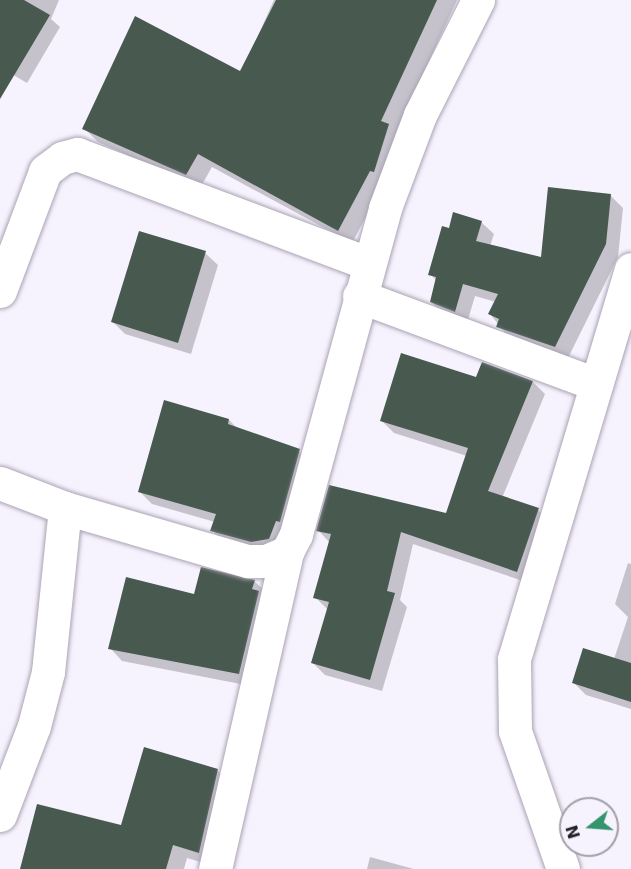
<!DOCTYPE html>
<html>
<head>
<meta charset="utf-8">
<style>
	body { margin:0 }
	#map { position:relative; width:631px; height:869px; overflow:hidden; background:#f7f3fe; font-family:"DejaVu Sans",sans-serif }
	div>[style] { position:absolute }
	.shadow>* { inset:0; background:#0003 }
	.building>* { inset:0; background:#485950 }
	.roads { filter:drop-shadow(0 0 2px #aaa3b4) drop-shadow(0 0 2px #aaa3b4) }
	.minor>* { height:33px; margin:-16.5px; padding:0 16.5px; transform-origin:16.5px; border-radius:16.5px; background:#fff }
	span { translate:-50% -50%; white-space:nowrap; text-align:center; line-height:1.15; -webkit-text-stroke:6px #f7f3fe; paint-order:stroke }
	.north { position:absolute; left:559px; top:797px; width:60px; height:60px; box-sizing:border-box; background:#f7f3fe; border:2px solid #a39fa8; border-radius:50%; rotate:253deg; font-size:16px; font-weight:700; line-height:24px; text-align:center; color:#242128 }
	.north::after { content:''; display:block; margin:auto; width:21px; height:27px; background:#34946d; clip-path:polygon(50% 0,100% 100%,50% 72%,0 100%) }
</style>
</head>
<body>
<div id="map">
	<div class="shadow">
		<div style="clip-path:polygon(0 0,59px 0,51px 19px,60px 27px,27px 83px,0 67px)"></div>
		<div style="clip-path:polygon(274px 0,457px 0,396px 133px,384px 183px,352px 243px,212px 167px,200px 188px,98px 142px,84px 128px,241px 73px)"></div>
		<div style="clip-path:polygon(610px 195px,623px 208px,618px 257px,568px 358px,510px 339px,490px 314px,496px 302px,475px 296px,467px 323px,444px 314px,431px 302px,437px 281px,430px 274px,450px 230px,481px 222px,494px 234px,490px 246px,542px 259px)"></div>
		<div style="clip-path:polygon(205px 253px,218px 265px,191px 354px,125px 334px,113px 322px)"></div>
		<div style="clip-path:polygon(482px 363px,533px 382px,545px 394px,502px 498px,538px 510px,550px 522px,529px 583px,413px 544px,400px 600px,407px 607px,382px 691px,325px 675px,313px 663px,328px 610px,315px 597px,330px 543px,318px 530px,447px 514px,467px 456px,394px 433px,382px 421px,476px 378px)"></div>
		<div style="clip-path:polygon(229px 420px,237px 428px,299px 451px,311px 463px,281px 551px,224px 543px,212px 530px,215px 522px,152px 504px,140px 492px)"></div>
		<div style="clip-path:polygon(628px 563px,631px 564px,631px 709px,586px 695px,574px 683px,614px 659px,628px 617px,615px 604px)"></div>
		<div style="clip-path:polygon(254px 581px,267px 593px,251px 686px,122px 661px,110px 648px,196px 595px)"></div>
		<div style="clip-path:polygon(218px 771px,232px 785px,214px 866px,187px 858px,184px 869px,21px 869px,122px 827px)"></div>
		<div style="clip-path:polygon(370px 857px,414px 869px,367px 869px)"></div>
	</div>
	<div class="building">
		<div style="clip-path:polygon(0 0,24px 0,50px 15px,0 99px)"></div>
		<div style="clip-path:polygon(276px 0,437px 0,381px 121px,389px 124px,374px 172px,370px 171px,338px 231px,198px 154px,186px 175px,82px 129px,135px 16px,240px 71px)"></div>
		<div style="clip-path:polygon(548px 187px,611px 194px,606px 244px,555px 347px,496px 327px,499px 319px,488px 314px,498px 294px,463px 284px,455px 312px,430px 302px,436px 277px,428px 275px,442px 226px,449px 228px,453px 212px,482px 221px,476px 241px,541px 257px)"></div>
		<div style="clip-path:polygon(139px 231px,206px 251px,178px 343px,111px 322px)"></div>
		<div style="clip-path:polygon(401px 353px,476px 377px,482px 362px,533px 381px,488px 491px,539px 508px,517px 572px,401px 532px,387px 591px,395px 593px,370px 680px,311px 663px,329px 602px,313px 598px,331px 534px,316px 531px,329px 485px,446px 513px,468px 448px,380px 421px)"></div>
		<div style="clip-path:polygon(164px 400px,229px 419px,228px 424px,300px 449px,280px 522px,276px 521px,269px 539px,251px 542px,210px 531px,216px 514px,138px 492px)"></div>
		<div style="clip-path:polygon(201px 567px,255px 580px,252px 589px,259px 591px,239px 674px,108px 649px,126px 577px,194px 594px)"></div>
		<div style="clip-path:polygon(583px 648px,631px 663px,631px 702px,572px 683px)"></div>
		<div style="clip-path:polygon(144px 747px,218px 769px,199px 853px,173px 845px,166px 869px,20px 869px,37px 804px,121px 825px)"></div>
	</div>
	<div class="roads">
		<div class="minor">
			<div style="left:0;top:291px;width:128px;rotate:-69.4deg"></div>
			<div style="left:45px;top:171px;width:21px;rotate:-37deg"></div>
			<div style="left:62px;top:158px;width:16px;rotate:-15deg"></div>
			<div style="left:77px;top:154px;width:312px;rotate:20.6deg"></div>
			<div style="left:359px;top:296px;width:253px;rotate:20.4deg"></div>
			<div style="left:0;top:483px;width:70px;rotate:21deg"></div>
			<div style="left:65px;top:508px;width:191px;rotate:16.2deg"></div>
			<div style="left:248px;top:561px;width:18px"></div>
			<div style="left:266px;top:561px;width:23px;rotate:-23deg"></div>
			<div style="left:287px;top:552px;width:20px;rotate:-63deg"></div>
			<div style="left:296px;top:534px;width:338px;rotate:-74.7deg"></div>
			<div style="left:385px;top:208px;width:99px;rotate:-69.4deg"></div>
			<div style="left:420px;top:115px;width:129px;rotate:-63.2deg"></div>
			<div style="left:0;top:815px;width:95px;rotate:-69.1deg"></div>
			<div style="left:34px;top:726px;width:56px;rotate:-75.5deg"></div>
			<div style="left:48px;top:672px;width:165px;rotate:-84.1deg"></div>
			<div style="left:215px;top:869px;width:325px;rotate:-77.2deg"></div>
			<div style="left:563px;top:869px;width:146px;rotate:-109.2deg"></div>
			<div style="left:515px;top:731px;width:72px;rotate:-90.8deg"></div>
			<div style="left:514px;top:659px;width:407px;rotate:-73.3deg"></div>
		</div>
	</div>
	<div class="north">N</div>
</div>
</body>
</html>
